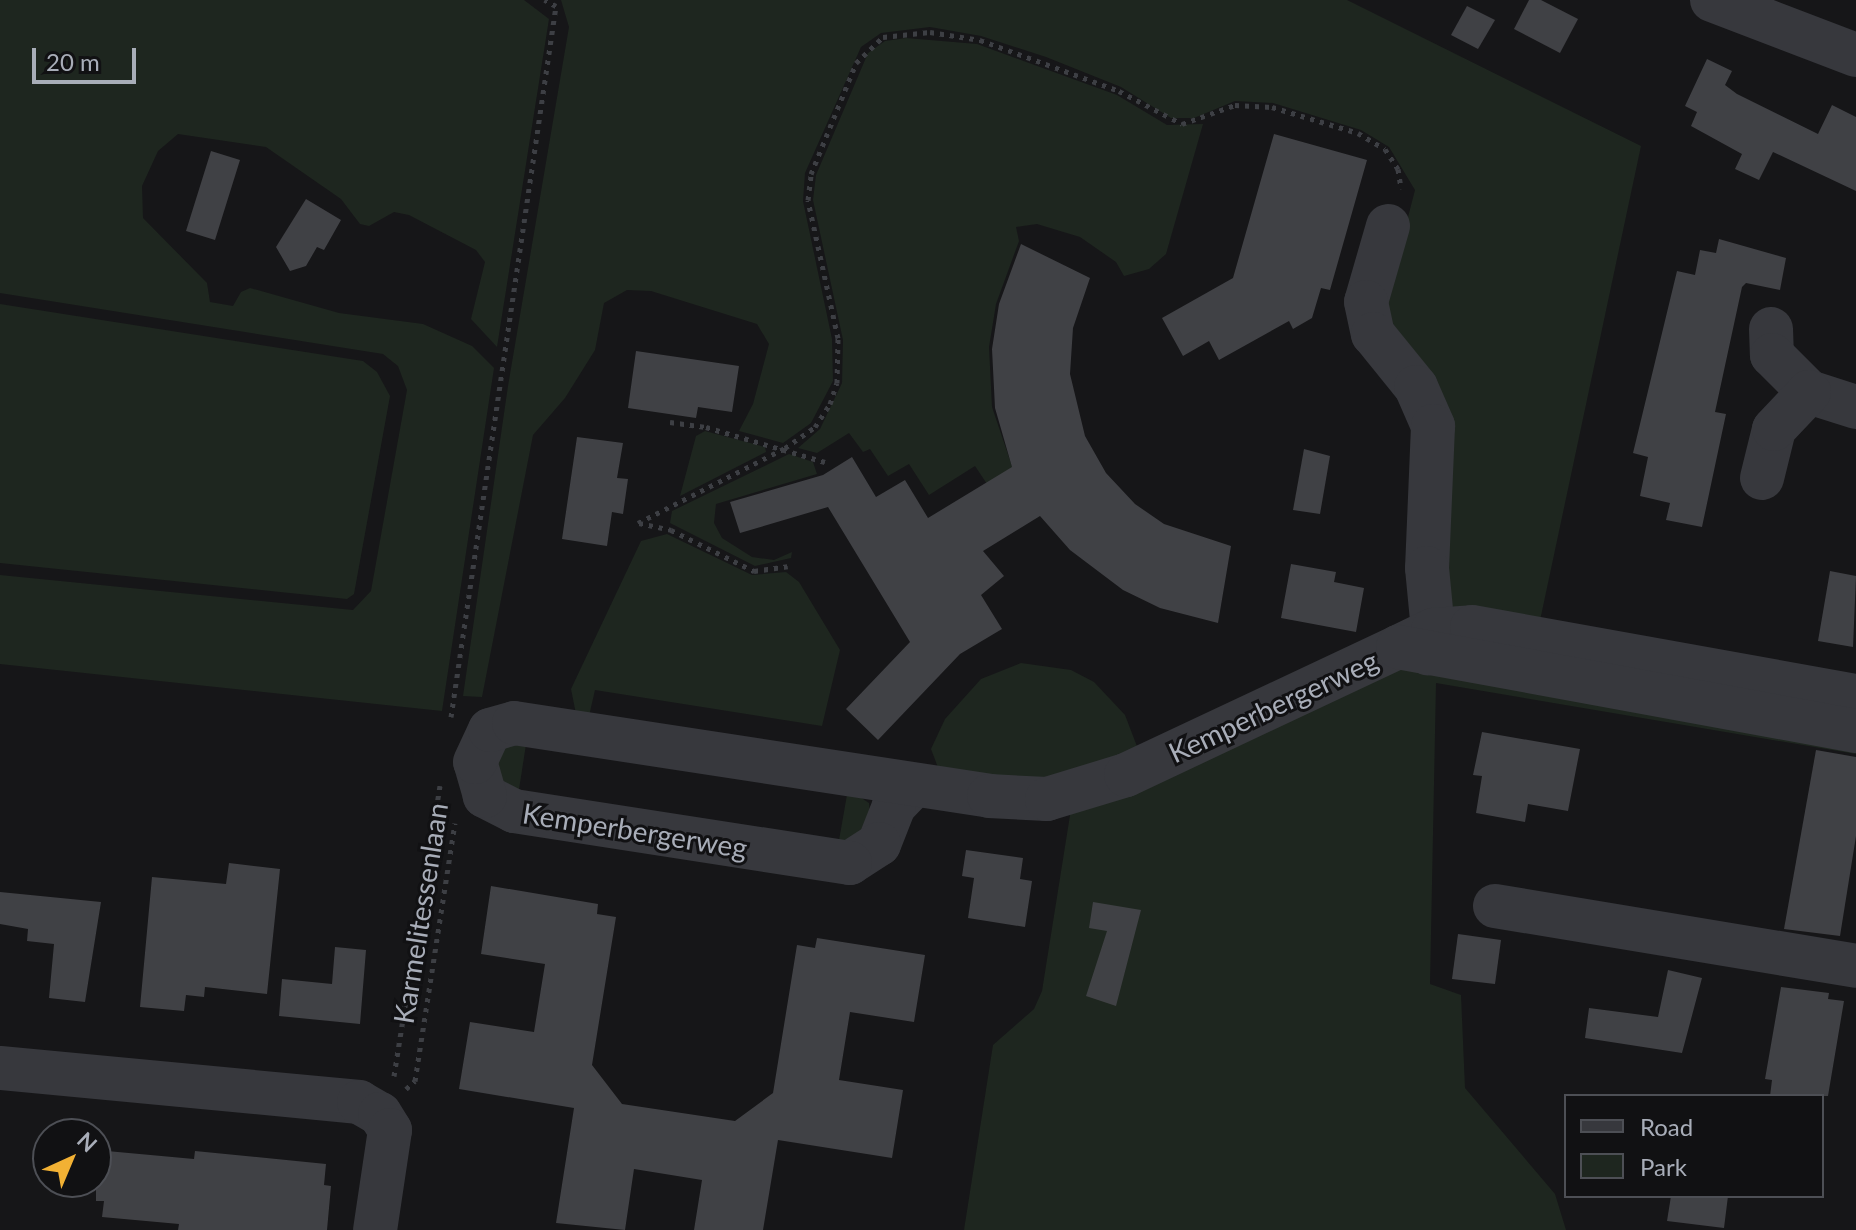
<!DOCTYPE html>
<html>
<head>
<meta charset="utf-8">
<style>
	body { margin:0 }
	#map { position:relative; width:1856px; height:1230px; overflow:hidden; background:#161618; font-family:Lato,sans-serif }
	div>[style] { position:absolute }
	.green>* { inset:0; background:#1e261f }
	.building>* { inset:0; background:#404145 }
	.path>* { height:5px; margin-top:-2.5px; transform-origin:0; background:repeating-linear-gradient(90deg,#3d3f44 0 4px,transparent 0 10px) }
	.minor>* { height:44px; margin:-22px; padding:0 22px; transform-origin:22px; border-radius:22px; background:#37383d }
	span { translate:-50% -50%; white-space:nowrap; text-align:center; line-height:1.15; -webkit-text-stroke:6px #111113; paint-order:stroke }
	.street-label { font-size:28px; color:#a8adb8 }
	.legend { position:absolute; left:1564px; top:1094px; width:260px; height:104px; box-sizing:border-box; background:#111113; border:2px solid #4d4f55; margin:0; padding:10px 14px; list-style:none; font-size:24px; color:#a8adb8 }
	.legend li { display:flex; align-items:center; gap:16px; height:40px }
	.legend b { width:40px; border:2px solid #4d4f55 }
	.north { position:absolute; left:32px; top:1118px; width:80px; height:80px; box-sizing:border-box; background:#111113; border:2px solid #4d4f55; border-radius:50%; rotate:44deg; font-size:22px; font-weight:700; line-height:32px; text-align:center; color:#a8adb8 }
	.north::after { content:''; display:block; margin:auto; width:28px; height:36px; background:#f2b134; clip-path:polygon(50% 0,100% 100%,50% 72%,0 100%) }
	.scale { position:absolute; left:32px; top:48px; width:104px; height:36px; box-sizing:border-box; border:4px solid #a8adb8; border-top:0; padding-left:10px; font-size:24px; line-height:28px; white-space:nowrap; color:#a8adb8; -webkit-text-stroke:6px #111113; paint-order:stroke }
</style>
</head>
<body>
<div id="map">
	<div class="green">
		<div style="clip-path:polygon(0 0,524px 0,549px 19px,497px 347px,471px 319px,485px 262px,476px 250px,409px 215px,394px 212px,369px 226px,360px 224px,341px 199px,266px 147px,178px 134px,158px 151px,142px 186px,143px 218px,207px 283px,210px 302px,233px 306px,241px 292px,250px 288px,339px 313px,423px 324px,472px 346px,494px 368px,442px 711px,0 664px,0 575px,353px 610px,371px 591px,407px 390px,398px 366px,383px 354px,0 293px)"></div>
		<div style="clip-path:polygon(561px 0,1347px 0,1641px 146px,1538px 630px,1460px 613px,1449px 603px,1440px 498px,1382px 318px,1415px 190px,1389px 147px,1361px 130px,1273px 103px,1235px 101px,1194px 118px,1171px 118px,1121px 87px,1046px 57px,981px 36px,930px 27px,881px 33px,861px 47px,805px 173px,803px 201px,832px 339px,833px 381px,811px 423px,783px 443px,739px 431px,753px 404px,769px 344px,757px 324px,651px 291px,627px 290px,604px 303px,595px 350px,565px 398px,533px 435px,482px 697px,463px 696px,508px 386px,569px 27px)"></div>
		<div style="clip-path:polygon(906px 38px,977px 44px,1117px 95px,1167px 125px,1203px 124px,1166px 254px,1149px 269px,1124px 276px,1116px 262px,1080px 237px,1037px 224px,1016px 227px,1019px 241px,996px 304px,989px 347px,992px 407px,1014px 472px,997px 499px,975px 466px,929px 495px,909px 464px,888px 476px,870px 449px,863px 452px,849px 433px,817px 453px,798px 448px,820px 429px,842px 383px,843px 340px,813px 200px,816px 175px,868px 53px,885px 41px)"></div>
		<div style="clip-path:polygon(0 304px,363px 361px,377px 372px,390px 396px,354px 594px,347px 599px,0 563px)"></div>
		<div style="clip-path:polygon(705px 431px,765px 447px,766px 452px,680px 496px,696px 436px)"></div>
		<div style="clip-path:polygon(789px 454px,813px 462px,817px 474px,716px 504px,714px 523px,722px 538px,752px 557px,774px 560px,792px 552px,791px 558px,755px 566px,670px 523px,672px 511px)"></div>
		<div style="clip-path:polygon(667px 534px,752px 575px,786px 572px,799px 582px,840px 650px,822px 726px,595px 690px,589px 716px,576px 714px,571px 689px,641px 541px)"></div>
		<div style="clip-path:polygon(1402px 660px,1856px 741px,1856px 754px,1436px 683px,1430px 984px,1461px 995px,1465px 1088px,1555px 1194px,1566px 1230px,964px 1230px,993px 1045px,1034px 1009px,1042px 991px,1071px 809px)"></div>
		<div style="clip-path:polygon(1021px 663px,1071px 670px,1094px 682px,1125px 715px,1138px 749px,1047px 783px,939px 770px,931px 749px,945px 719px,981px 679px)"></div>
		<div style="clip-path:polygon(527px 738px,518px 796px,506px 793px,493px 762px,500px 747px)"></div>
		<div style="clip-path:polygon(848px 789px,869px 803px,871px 828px,838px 846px)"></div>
	</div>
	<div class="building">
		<div style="clip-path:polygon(1529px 0,1541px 0,1578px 19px,1560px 53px,1514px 29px)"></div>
		<div style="clip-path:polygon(1467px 6px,1495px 20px,1478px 49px,1451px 35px)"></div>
		<div style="clip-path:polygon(1707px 59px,1732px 71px,1725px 85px,1737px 94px,1818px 134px,1832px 105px,1856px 117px,1856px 191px,1773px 152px,1759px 180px,1735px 169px,1742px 154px,1691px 126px,1697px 112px,1685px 106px)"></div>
		<div style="clip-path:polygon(1274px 134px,1367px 160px,1330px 290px,1321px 288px,1312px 318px,1293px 329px,1289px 321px,1219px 360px,1209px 341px,1183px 356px,1162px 318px,1233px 278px)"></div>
		<div style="clip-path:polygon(211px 151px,240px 160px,215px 240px,186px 231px)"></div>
		<div style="clip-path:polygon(306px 199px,341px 220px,324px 250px,317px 247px,306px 266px,290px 271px,276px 247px)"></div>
		<div style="clip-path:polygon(1719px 239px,1786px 258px,1780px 290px,1746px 283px,1742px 287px,1715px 412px,1726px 414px,1702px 527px,1666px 520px,1670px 503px,1640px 496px,1648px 457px,1633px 453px,1677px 271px,1695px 275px,1700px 250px,1716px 253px)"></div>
		<div style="clip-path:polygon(1021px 244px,1090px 278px,1073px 328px,1070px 374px,1085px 436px,1106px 473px,1135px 504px,1164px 524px,1231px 546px,1218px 623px,1160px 608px,1123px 590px,1070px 550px,1040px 516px,983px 551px,1004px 576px,981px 595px,1002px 629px,960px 654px,878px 740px,846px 709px,910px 642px,828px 507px,740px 533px,730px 502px,823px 475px,852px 457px,876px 497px,905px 480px,928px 518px,1012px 467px,995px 408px,992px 349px,999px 304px)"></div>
		<div style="clip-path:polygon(636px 351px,739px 366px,732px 412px,698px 407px,696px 418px,628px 408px)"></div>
		<div style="clip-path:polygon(577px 437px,623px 443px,617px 478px,628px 479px,623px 514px,612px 512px,607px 546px,562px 539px)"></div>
		<div style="clip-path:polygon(1304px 449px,1330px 456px,1320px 514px,1293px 510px)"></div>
		<div style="clip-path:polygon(1291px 564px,1336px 572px,1334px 582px,1364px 588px,1356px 632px,1281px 618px)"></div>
		<div style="clip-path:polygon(1830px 571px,1856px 576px,1853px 647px,1818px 641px)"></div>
		<div style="clip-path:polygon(1482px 732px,1580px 749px,1568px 811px,1528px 804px,1525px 822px,1476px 813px,1482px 776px,1473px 775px)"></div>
		<div style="clip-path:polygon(1816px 750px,1856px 757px,1856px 836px,1840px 936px,1784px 929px)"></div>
		<div style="clip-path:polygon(966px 850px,1023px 858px,1020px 879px,1032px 881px,1025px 927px,968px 918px,974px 878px,962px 876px)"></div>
		<div style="clip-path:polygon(229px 863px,280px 869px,267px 994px,205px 987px,204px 997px,186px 995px,184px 1011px,140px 1007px,152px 877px,226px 884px)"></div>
		<div style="clip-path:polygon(491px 886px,598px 904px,597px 914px,616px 917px,592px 1065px,622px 1104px,735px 1121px,773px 1093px,797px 945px,815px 948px,817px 938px,925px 955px,914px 1022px,850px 1012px,839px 1080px,903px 1090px,892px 1158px,778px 1140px,763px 1230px,694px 1230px,702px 1180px,634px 1169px,625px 1230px,556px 1223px,574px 1108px,459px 1089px,470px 1022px,534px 1032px,545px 964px,481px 954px)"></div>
		<div style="clip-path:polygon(0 892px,101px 902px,85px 1002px,49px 998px,54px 944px,27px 941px,28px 929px,0 924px)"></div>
		<div style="clip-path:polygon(1093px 902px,1141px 910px,1116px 1006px,1086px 996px,1107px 931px,1089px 928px)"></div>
		<div style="clip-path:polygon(1458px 934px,1501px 940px,1495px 984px,1452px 979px)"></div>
		<div style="clip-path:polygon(335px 947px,366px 950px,360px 1024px,279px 1016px,282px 979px,332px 984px)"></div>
		<div style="clip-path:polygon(1668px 970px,1702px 978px,1682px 1053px,1585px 1038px,1589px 1008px,1658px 1017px)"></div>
		<div style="clip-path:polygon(1781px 987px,1829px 993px,1828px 999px,1844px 1001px,1828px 1096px,1770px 1096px,1772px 1080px,1765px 1079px)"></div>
		<div style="clip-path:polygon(96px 1150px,194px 1159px,195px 1151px,326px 1164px,324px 1185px,331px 1186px,327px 1230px,178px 1230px,179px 1224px,102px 1217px,104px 1201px,96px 1201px)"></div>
		<div style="clip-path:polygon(1671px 1196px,1728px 1196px,1724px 1228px,1667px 1221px)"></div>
	</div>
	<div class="path">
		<div style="left:670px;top:422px;width:36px;rotate:8deg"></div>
		<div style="left:706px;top:427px;width:124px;rotate:16.4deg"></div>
		<div style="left:638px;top:523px;width:165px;rotate:-27deg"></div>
		<div style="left:785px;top:448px;width:37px;rotate:-35deg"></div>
		<div style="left:815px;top:427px;width:27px;rotate:-57deg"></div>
		<div style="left:830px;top:404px;width:22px;rotate:-72deg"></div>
		<div style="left:837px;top:383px;width:45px;rotate:-88.7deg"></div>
		<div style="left:838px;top:338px;width:141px;rotate:-102.3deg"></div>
		<div style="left:808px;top:200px;width:26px;rotate:-83deg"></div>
		<div style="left:811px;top:174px;width:120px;rotate:-67.9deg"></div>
		<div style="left:856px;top:63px;width:37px;rotate:-44deg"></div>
		<div style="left:883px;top:37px;width:47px;rotate:-6.1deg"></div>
		<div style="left:930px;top:32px;width:51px;rotate:9.1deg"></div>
		<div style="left:980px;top:40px;width:148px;rotate:20.1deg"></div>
		<div style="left:1119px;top:91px;width:71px;rotate:27.6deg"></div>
		<div style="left:1182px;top:124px;width:56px;rotate:-19.7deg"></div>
		<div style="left:1235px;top:105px;width:37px;rotate:3deg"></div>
		<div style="left:1272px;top:107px;width:90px;rotate:16.8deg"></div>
		<div style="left:1358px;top:133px;width:31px;rotate:31deg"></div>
		<div style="left:1385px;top:149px;width:24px;rotate:57deg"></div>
		<div style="left:1398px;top:169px;width:20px;rotate:81deg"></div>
		<div style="left:639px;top:523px;width:33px;rotate:12deg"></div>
		<div style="left:671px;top:530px;width:93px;rotate:26.3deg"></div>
		<div style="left:754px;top:571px;width:34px;rotate:-8deg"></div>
		<div style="left:451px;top:717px;width:719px;rotate:-81.6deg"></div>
		<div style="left:556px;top:6px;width:13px;rotate:-151deg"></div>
		<div style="left:394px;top:1076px;width:294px;rotate:-81deg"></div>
		<div style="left:406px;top:1089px;width:12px;rotate:-42deg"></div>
		<div style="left:415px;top:1081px;width:261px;rotate:-81.2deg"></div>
	</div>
	<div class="minor">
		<div style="left:1712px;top:0;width:154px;rotate:20.9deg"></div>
		<div style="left:1388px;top:226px;width:79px;rotate:106.1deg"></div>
		<div style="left:1366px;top:302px;width:33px;rotate:78deg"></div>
		<div style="left:1373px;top:334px;width:68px;rotate:50.9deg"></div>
		<div style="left:1416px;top:387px;width:43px;rotate:66.4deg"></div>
		<div style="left:1433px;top:426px;width:142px;rotate:92.4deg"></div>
		<div style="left:1427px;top:568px;width:62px;rotate:84.5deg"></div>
		<div style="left:1433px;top:630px;width:24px;rotate:102deg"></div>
		<div style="left:1771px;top:329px;width:26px;rotate:88deg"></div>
		<div style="left:1772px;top:355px;width:52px;rotate:45deg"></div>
		<div style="left:1809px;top:392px;width:49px;rotate:17.7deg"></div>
		<div style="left:1762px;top:478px;width:50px;rotate:-76.2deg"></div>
		<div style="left:1774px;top:429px;width:51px;rotate:-46.6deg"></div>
		<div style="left:1398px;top:647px;width:39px;rotate:-26deg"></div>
		<div style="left:1433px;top:630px;width:39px;rotate:-4deg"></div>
		<div style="left:1472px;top:627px;width:390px;rotate:10.2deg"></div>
		<div style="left:914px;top:785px;width:29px;rotate:134deg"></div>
		<div style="left:894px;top:806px;width:41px;rotate:111.5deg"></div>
		<div style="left:879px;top:844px;width:35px;rotate:147deg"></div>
		<div style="left:850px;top:863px;width:340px;rotate:-171.2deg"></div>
		<div style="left:514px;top:811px;width:33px;rotate:-153deg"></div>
		<div style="left:485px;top:796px;width:35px;rotate:-106deg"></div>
		<div style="left:475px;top:762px;width:35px;rotate:-65deg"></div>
		<div style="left:490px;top:730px;width:25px;rotate:-16deg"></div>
		<div style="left:514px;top:723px;width:481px;rotate:8.7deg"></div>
		<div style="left:989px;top:796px;width:58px;rotate:3deg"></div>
		<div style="left:1047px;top:799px;width:83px;rotate:-16.9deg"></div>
		<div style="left:1126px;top:775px;width:301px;rotate:-25.2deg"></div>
		<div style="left:1398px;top:647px;width:466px;rotate:10.4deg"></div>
		<div style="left:1495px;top:906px;width:366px;rotate:9.4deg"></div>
		<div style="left:0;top:1068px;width:361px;rotate:5.4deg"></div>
		<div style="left:359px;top:1102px;width:24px;rotate:30deg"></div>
		<div style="left:380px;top:1114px;width:19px;rotate:58deg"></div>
		<div style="left:390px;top:1130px;width:101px;rotate:98.5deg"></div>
	</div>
	<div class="street-label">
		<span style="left:1273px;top:706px;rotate:-25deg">Kemperbergerweg</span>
		<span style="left:635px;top:830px;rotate:9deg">Kemperbergerweg</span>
		<span style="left:420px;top:913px;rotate:-81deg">Karmelitessenlaan</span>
	</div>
	<ul class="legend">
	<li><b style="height:10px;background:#37383d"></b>Road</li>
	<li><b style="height:22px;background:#1e261f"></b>Park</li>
	</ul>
	<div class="north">N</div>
	<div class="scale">20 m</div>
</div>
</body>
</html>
